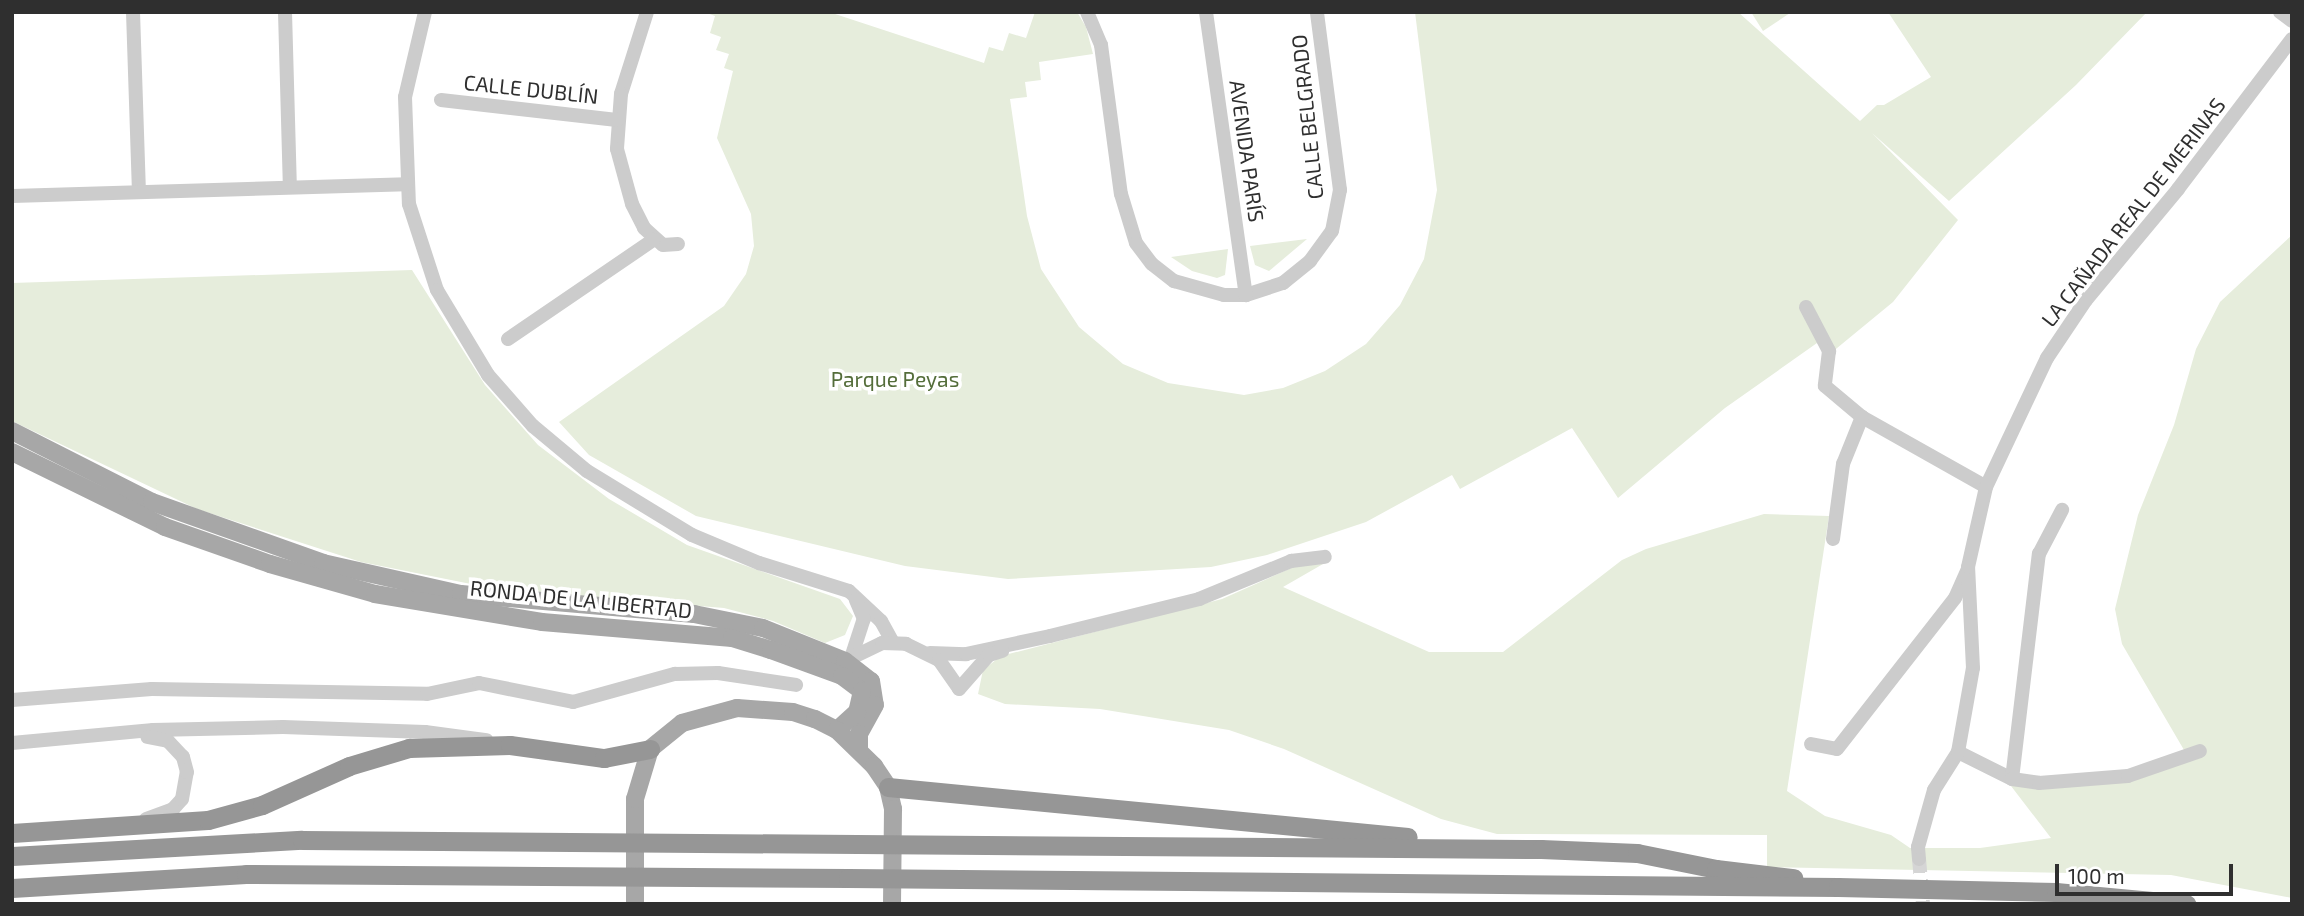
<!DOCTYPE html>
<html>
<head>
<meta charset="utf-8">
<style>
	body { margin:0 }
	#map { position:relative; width:2304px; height:916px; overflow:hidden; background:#fff; font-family:"Exo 2",sans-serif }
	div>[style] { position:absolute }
	.green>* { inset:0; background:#e6eddc }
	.minor-tunnel>* { height:14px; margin-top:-7px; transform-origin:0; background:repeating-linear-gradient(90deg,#d5d5d5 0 14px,transparent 0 21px) }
	.minor>* { height:14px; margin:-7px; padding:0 7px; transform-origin:7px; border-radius:7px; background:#ccc }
	.major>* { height:18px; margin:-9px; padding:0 9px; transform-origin:9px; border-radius:9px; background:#a7a7a7 }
	.highway>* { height:19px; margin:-9.5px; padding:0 9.5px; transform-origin:9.5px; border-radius:9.5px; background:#969696 }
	span { translate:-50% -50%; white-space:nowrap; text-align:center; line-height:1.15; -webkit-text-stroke:7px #fff; paint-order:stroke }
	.street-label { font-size:21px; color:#2f2f2f }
	.park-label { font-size:21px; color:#546d3a }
	.frame { position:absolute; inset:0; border:14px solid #2f2f2f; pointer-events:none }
	.scale { position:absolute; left:2055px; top:864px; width:178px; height:32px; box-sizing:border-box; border:4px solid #2f2f2f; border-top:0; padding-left:9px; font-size:21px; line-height:24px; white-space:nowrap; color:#2f2f2f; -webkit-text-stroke:5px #fff; paint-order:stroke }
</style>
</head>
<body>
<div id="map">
	<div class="green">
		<div style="clip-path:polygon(704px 12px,829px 12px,984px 63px,989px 47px,1003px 51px,1009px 33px,1026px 38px,1035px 12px,1077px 12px,1086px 27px,1093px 54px,1039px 62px,1041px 80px,1025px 82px,1027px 97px,1010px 99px,1027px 216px,1041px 269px,1079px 327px,1123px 364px,1168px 383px,1244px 395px,1283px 388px,1325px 371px,1366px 344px,1400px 305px,1424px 259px,1437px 190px,1415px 12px,1738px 12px,1860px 121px,1877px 105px,1884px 105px,1931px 77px,1888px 12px,2147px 12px,2076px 85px,1949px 201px,1872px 133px,1958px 220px,1893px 302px,1831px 353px,1817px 343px,1725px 408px,1618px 498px,1572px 428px,1460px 489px,1452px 475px,1366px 522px,1267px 555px,1211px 567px,1008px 579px,905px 566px,696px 516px,589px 455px,559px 422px,724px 306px,746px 274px,754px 246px,751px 214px,717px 138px,733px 71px,724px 68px,729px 54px,716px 50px,721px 37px,710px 33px,715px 16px)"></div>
		<div style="clip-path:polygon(1751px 12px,1790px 12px,1790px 13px,1763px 31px)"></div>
		<div style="clip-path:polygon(2292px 235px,2292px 898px,2171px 875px,1767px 867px,1767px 835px,1497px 834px,1441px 819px,1284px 749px,1229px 730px,1100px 709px,1005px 704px,978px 694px,983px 670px,1001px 656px,1222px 599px,1298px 565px,1323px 564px,1283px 587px,1429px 652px,1503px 652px,1622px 560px,1646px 549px,1764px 514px,1829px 516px,1787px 791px,1825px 816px,1891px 835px,1910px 848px,1980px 848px,2051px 838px,2011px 786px,2137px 769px,2184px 750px,2122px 644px,2115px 609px,2138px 515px,2174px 425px,2196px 349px,2220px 302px)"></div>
		<div style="clip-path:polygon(1307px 239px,1269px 271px,1255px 265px,1250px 246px)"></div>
		<div style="clip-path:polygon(1228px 249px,1225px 275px,1217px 278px,1192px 271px,1171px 257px)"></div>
		<div style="clip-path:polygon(412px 270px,485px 385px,538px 445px,609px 499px,687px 545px,840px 599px,853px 616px,845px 635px,825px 643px,773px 621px,724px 608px,501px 590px,361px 562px,197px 509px,12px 421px,12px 283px)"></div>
	</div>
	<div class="minor-tunnel">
		<div style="left:1919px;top:859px;width:45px;rotate:84.9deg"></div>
	</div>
	<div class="minor">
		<div style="left:133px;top:12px;width:180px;rotate:88.1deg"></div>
		<div style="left:285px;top:12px;width:174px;rotate:88.4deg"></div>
		<div style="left:425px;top:12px;width:87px;rotate:103.2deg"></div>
		<div style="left:405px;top:97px;width:107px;rotate:87.9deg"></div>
		<div style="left:409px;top:204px;width:90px;rotate:72deg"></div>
		<div style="left:437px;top:290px;width:99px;rotate:59deg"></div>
		<div style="left:488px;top:375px;width:68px;rotate:48.6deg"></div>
		<div style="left:533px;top:426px;width:70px;rotate:39.8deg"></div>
		<div style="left:587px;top:471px;width:123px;rotate:31.4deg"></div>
		<div style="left:692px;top:535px;width:73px;rotate:22.7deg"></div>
		<div style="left:759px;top:563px;width:94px;rotate:17.3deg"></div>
		<div style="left:849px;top:591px;width:44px;rotate:43.2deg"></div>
		<div style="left:881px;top:621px;width:25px;rotate:61deg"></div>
		<div style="left:647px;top:12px;width:86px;rotate:107.6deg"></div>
		<div style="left:621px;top:94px;width:55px;rotate:94.2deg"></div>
		<div style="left:617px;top:149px;width:57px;rotate:74.7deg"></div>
		<div style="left:632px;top:204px;width:27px;rotate:63deg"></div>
		<div style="left:644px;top:228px;width:25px;rotate:42deg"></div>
		<div style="left:663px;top:245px;width:15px;rotate:-4deg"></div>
		<div style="left:1087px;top:12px;width:36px;rotate:67deg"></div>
		<div style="left:1101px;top:45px;width:150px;rotate:82.4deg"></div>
		<div style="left:1121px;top:194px;width:51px;rotate:73deg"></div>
		<div style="left:1136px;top:243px;width:26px;rotate:53deg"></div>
		<div style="left:1152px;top:264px;width:28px;rotate:38deg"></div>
		<div style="left:1174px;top:281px;width:52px;rotate:15.6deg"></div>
		<div style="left:1224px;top:295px;width:22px"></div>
		<div style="left:1246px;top:295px;width:39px;rotate:-18deg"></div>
		<div style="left:1283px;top:283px;width:35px;rotate:-39deg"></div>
		<div style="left:1310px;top:261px;width:37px;rotate:-54deg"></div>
		<div style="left:1332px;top:231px;width:42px;rotate:-79deg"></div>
		<div style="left:1340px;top:190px;width:179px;rotate:-97.4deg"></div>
		<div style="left:1206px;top:12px;width:286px;rotate:82deg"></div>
		<div style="left:2280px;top:12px;width:15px;rotate:37deg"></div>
		<div style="left:441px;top:100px;width:177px;rotate:6.5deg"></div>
		<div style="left:12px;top:196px;width:394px;rotate:-1.7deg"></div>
		<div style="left:1806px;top:307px;width:50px;rotate:62.4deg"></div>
		<div style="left:1829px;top:351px;width:35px;rotate:97deg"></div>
		<div style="left:1825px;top:386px;width:48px;rotate:40deg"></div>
		<div style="left:1862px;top:417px;width:142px;rotate:29.4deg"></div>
		<div style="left:508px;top:339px;width:176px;rotate:-34.3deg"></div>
		<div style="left:1833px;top:539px;width:76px;rotate:-82.4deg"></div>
		<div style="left:1843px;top:464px;width:51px;rotate:-68deg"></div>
		<div style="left:930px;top:653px;width:36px;rotate:2deg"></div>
		<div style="left:966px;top:654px;width:86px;rotate:-12.1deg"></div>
		<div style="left:1050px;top:636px;width:154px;rotate:-13.9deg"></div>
		<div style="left:1199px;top:599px;width:100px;rotate:-22.4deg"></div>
		<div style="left:1291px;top:561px;width:34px;rotate:-7deg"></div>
		<div style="left:852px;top:655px;width:38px;rotate:-72deg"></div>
		<div style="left:864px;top:619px;width:21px;rotate:-113deg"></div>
		<div style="left:845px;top:661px;width:41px;rotate:-25.9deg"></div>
		<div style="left:882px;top:643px;width:24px;rotate:2deg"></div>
		<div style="left:906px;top:644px;width:37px;rotate:26deg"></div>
		<div style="left:939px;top:660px;width:35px;rotate:55deg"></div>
		<div style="left:959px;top:689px;width:45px;rotate:-48.6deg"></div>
		<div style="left:989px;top:655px;width:14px;rotate:-17deg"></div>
		<div style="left:12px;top:700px;width:140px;rotate:-4.5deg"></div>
		<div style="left:152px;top:689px;width:275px;rotate:1deg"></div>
		<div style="left:427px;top:694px;width:53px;rotate:-11.9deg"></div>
		<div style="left:479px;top:683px;width:96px;rotate:11.4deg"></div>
		<div style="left:573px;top:702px;width:106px;rotate:-15.4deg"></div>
		<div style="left:675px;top:674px;width:43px;rotate:-1.3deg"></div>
		<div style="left:718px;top:673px;width:79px;rotate:8.7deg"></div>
		<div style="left:12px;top:743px;width:142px;rotate:-5.3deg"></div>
		<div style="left:153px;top:730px;width:130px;rotate:-1.3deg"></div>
		<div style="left:283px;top:727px;width:142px;rotate:2deg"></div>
		<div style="left:425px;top:732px;width:62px;rotate:7.5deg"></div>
		<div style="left:1811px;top:744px;width:26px;rotate:11deg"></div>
		<div style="left:1837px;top:749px;width:192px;rotate:-52deg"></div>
		<div style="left:1955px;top:598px;width:30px;rotate:-66deg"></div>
		<div style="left:1958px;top:752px;width:60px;rotate:26.6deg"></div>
		<div style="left:2012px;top:779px;width:227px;rotate:-83.2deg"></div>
		<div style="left:2039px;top:554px;width:50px;rotate:-62.4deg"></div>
		<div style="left:2012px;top:779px;width:27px;rotate:8deg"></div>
		<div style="left:2039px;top:783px;width:89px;rotate:-4.5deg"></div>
		<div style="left:2128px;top:776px;width:76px;rotate:-19.1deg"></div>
		<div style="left:146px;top:819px;width:29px;rotate:-20deg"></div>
		<div style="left:173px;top:809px;width:13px;rotate:-48deg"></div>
		<div style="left:182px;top:799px;width:27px;rotate:-80deg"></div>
		<div style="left:187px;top:772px;width:16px;rotate:-105deg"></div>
		<div style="left:183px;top:757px;width:22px;rotate:-133deg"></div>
		<div style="left:168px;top:741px;width:21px;rotate:-169deg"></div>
		<div style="left:1919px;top:859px;width:12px;rotate:-95deg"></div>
		<div style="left:1918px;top:847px;width:59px;rotate:-74.3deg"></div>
		<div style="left:1934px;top:790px;width:45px;rotate:-57.7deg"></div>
		<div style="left:1958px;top:752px;width:85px;rotate:-79.9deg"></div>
		<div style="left:1973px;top:668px;width:101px;rotate:-92.8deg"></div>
		<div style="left:1968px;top:567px;width:82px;rotate:-77.3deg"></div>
		<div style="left:1986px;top:487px;width:143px;rotate:-64.7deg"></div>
		<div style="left:2047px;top:358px;width:70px;rotate:-56.1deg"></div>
		<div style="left:2086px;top:300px;width:144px;rotate:-50.3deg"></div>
		<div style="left:2178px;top:189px;width:188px;rotate:-52.8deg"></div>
	</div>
	<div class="major">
		<div style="left:12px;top:431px;width:157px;rotate:26.9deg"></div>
		<div style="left:152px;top:502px;width:182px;rotate:19.6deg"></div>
		<div style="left:323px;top:563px;width:141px;rotate:12.7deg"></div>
		<div style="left:461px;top:594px;width:234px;rotate:4.9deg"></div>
		<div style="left:694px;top:614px;width:70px;rotate:11.5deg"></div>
		<div style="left:763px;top:628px;width:88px;rotate:21.9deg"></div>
		<div style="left:845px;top:661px;width:33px;rotate:38deg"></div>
		<div style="left:871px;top:681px;width:24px;rotate:81deg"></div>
		<div style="left:875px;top:705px;width:33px;rotate:119deg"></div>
		<div style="left:859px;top:734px;width:16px;rotate:90deg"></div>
		<div style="left:12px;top:452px;width:170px;rotate:26.1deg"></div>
		<div style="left:165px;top:527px;width:111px;rotate:19.4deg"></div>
		<div style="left:270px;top:564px;width:109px;rotate:15.9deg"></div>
		<div style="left:375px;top:594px;width:169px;rotate:9.5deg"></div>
		<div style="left:542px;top:622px;width:191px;rotate:4.8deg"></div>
		<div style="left:732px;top:638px;width:41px;rotate:17.1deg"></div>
		<div style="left:771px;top:650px;width:76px;rotate:20.1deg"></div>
		<div style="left:842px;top:676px;width:25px;rotate:37deg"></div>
		<div style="left:862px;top:691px;width:22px;rotate:103deg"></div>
		<div style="left:857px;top:712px;width:27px;rotate:138deg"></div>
		<div style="left:635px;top:904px;width:105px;rotate:-90deg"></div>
		<div style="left:635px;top:799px;width:52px;rotate:-73.3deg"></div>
		<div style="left:650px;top:749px;width:41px;rotate:-39.1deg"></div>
		<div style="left:682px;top:723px;width:57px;rotate:-15.3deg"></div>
		<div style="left:737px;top:708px;width:56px;rotate:4.1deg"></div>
		<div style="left:793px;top:712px;width:23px;rotate:18deg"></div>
		<div style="left:815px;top:719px;width:25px;rotate:27deg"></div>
		<div style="left:837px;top:730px;width:52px;rotate:44.2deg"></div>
		<div style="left:874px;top:766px;width:25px;rotate:56deg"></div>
		<div style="left:888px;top:787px;width:23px;rotate:77deg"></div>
		<div style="left:893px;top:809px;width:95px;rotate:90.6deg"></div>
	</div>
	<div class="highway">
		<div style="left:888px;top:787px;width:522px;rotate:5.49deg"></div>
		<div style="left:12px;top:833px;width:196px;rotate:-3.8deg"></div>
		<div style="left:208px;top:820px;width:56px;rotate:-15.5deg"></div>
		<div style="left:262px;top:805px;width:95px;rotate:-24.1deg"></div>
		<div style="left:349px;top:766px;width:63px;rotate:-16.7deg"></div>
		<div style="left:409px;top:748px;width:101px;rotate:-1.7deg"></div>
		<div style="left:510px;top:745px;width:95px;rotate:7.9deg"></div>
		<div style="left:604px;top:758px;width:47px;rotate:-11.1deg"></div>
		<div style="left:12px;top:856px;width:290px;rotate:-3.2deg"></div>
		<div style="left:302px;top:840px;width:1239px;rotate:0.42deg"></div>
		<div style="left:1541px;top:849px;width:96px;rotate:2.4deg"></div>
		<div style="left:1637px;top:853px;width:81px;rotate:11.4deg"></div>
		<div style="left:1716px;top:869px;width:78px;rotate:6.7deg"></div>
		<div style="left:12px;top:888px;width:234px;rotate:-3.4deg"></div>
		<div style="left:246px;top:874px;width:602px;rotate:0.38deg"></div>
		<div style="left:848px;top:878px;width:990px;rotate:0.52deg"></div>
		<div style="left:1838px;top:887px;width:218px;rotate:1.3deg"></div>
		<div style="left:2056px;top:892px;width:131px;rotate:5.3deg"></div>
	</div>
	<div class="street-label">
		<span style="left:531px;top:89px;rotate:6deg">CALLE DUBLÍN</span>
		<span style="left:1307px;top:117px;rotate:-96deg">CALLE BELGRADO</span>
		<span style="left:1247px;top:151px;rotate:82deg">AVENIDA PARÍS</span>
		<span style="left:2133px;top:212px;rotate:-52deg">LA CAÑADA REAL DE MERINAS</span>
		<span style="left:581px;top:599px;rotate:6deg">RONDA DE LA LIBERTAD</span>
	</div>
	<div class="park-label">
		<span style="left:895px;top:379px">Parque Peyas</span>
	</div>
	<div class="frame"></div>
	<div class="scale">100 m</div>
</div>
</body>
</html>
